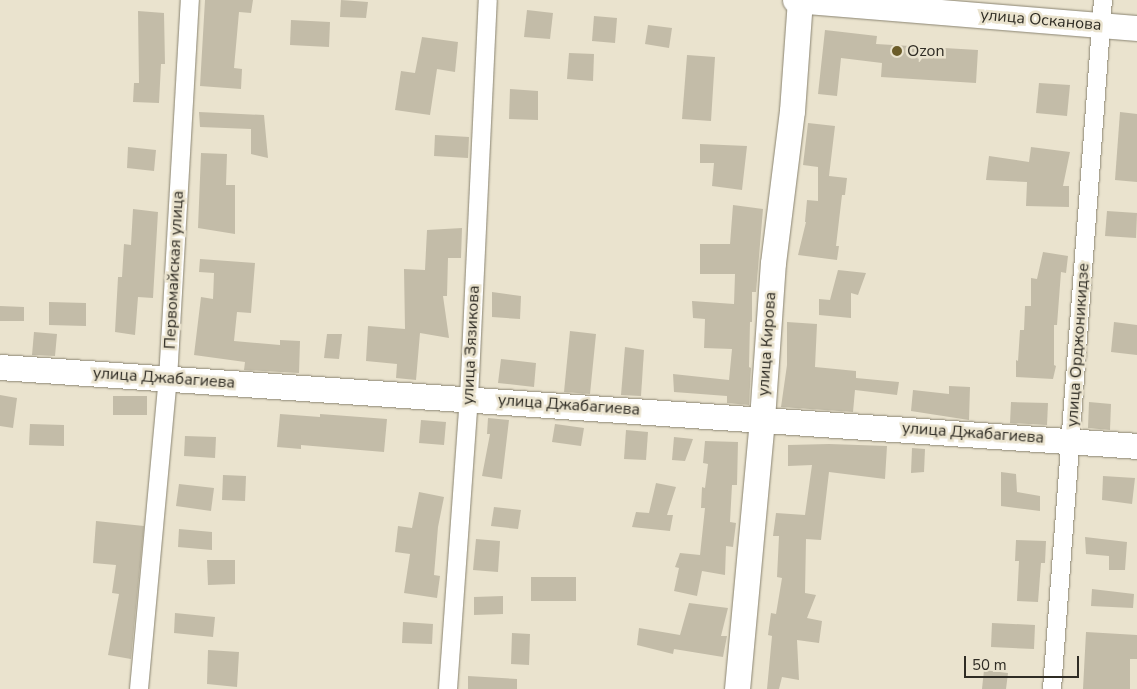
<!DOCTYPE html>
<html>
<head>
<meta charset="utf-8">
<style>
	body { margin:0 }
	#map { position:relative; width:1137px; height:689px; overflow:hidden; background:#eae3ce; font-family:"Nunito Sans",sans-serif }
	div>[style] { position:absolute }
	.building>* { inset:0; background:#c3bca8 }
	.roads { filter:drop-shadow(0 0 1px #8a8471) drop-shadow(0 0 1px #8a8471) }
	.street>* { height:18px; margin:-9px; padding:0 9px; transform-origin:9px; border-radius:9px; background:#fff }
	.secondary>* { height:25px; margin:-12.5px; padding:0 12.5px; transform-origin:12.5px; border-radius:12.5px; background:#fff }
	.dots>* { width:14px; height:14px; translate:-50% -50%; box-sizing:border-box; border:2px solid #eae3ce; border-radius:50% }
	span { translate:-50% -50%; white-space:nowrap; text-align:center; line-height:1.15; -webkit-text-stroke:5px #eae3ce; paint-order:stroke }
	.street-label { font-size:16px; color:#2f2c24 }
	.poi-label { font-size:16px; color:#2f2c24 }
	.left { translate:0 -50%; text-align:left }
	.scale { position:absolute; left:964px; top:656px; width:115px; height:22px; box-sizing:border-box; border:2px solid #2f2c24; border-top:0; padding-left:6px; font-size:15px; line-height:18px; white-space:nowrap; color:#2f2c24; -webkit-text-stroke:4px #eae3ce; paint-order:stroke }
</style>
</head>
<body>
<div id="map">
	<div class="building">
		<div style="clip-path:polygon(205px 0,253px 0,251px 13px,239px 12px,234px 68px,242px 69px,241px 89px,200px 86px)"></div>
		<div style="clip-path:polygon(341px 0,368px 2px,366px 18px,340px 17px)"></div>
		<div style="clip-path:polygon(527px 10px,553px 13px,550px 39px,524px 37px)"></div>
		<div style="clip-path:polygon(138px 11px,164px 13px,165px 64px,161px 64px,159px 103px,133px 102px,134px 83px,139px 83px)"></div>
		<div style="clip-path:polygon(594px 16px,617px 18px,615px 43px,592px 41px)"></div>
		<div style="clip-path:polygon(291px 20px,330px 22px,329px 47px,290px 45px)"></div>
		<div style="clip-path:polygon(648px 25px,672px 28px,669px 48px,645px 44px)"></div>
		<div style="clip-path:polygon(825px 30px,877px 36px,876px 44px,978px 50px,976px 83px,881px 77px,882px 63px,841px 58px,837px 96px,818px 94px)"></div>
		<div style="clip-path:polygon(422px 37px,458px 42px,455px 72px,437px 69px,430px 115px,395px 110px,401px 71px,415px 73px)"></div>
		<div style="clip-path:polygon(569px 53px,594px 54px,593px 81px,567px 79px)"></div>
		<div style="clip-path:polygon(687px 55px,715px 57px,711px 121px,682px 119px)"></div>
		<div style="clip-path:polygon(1039px 83px,1070px 85px,1067px 116px,1036px 113px)"></div>
		<div style="clip-path:polygon(510px 89px,538px 91px,538px 120px,509px 119px)"></div>
		<div style="clip-path:polygon(199px 112px,264px 115px,268px 158px,251px 154px,251px 129px,200px 127px)"></div>
		<div style="clip-path:polygon(1120px 112px,1137px 114px,1137px 182px,1115px 180px)"></div>
		<div style="clip-path:polygon(808px 123px,835px 126px,829px 176px,847px 178px,845px 195px,842px 195px,836px 246px,839px 246px,837px 260px,798px 255px,806px 222px,805px 222px,807px 200px,818px 201px,818px 167px,803px 165px)"></div>
		<div style="clip-path:polygon(435px 135px,469px 137px,468px 158px,434px 156px)"></div>
		<div style="clip-path:polygon(700px 144px,747px 146px,742px 190px,712px 186px,714px 163px,700px 163px)"></div>
		<div style="clip-path:polygon(128px 147px,156px 150px,154px 171px,127px 168px)"></div>
		<div style="clip-path:polygon(1031px 147px,1070px 152px,1063px 186px,1069px 186px,1069px 207px,1026px 206px,1027px 182px,986px 180px,989px 156px,1029px 162px)"></div>
		<div style="clip-path:polygon(201px 153px,227px 154px,226px 185px,235px 185px,235px 234px,198px 228px)"></div>
		<div style="clip-path:polygon(733px 205px,763px 209px,756px 292px,752px 292px,752px 322px,750px 322px,749px 367px,751px 368px,749px 405px,727px 403px,727px 396px,674px 392px,673px 374px,729px 380px,732px 349px,704px 348px,705px 319px,693px 318px,692px 301px,734px 304px,735px 274px,700px 274px,700px 244px,730px 244px)"></div>
		<div style="clip-path:polygon(133px 209px,158px 212px,153px 298px,138px 297px,135px 335px,115px 332px,118px 277px,122px 277px,124px 244px,131px 245px)"></div>
		<div style="clip-path:polygon(1107px 211px,1137px 213px,1136px 238px,1105px 236px)"></div>
		<div style="clip-path:polygon(462px 228px,461px 258px,448px 258px,447px 296px,443px 296px,449px 338px,420px 333px,416px 380px,396px 378px,397px 364px,366px 361px,368px 326px,405px 329px,404px 269px,425px 270px,427px 230px)"></div>
		<div style="clip-path:polygon(1043px 252px,1068px 256px,1066px 273px,1061px 272px,1057px 325px,1054px 325px,1054px 365px,1056px 366px,1053px 379px,1016px 377px,1016px 360px,1018px 361px,1020px 330px,1024px 330px,1025px 306px,1031px 306px,1031px 278px,1037px 279px)"></div>
		<div style="clip-path:polygon(200px 259px,255px 263px,251px 313px,237px 312px,234px 341px,280px 345px,280px 340px,300px 341px,299px 373px,244px 370px,245px 362px,194px 355px,201px 297px,213px 299px,214px 273px,199px 272px)"></div>
		<div style="clip-path:polygon(838px 270px,866px 273px,858px 295px,851px 293px,851px 318px,819px 315px,819px 299px,830px 300px)"></div>
		<div style="clip-path:polygon(492px 292px,521px 296px,520px 319px,492px 317px)"></div>
		<div style="clip-path:polygon(49px 302px,86px 303px,86px 326px,49px 325px)"></div>
		<div style="clip-path:polygon(0 306px,24px 307px,24px 321px,0 321px)"></div>
		<div style="clip-path:polygon(787px 322px,817px 324px,815px 367px,856px 371px,856px 378px,899px 382px,897px 395px,855px 390px,853px 412px,781px 407px,787px 365px)"></div>
		<div style="clip-path:polygon(1114px 322px,1137px 325px,1137px 355px,1111px 352px)"></div>
		<div style="clip-path:polygon(570px 331px,596px 334px,590px 394px,564px 392px)"></div>
		<div style="clip-path:polygon(34px 332px,57px 334px,55px 356px,32px 355px)"></div>
		<div style="clip-path:polygon(327px 334px,342px 334px,339px 359px,324px 358px)"></div>
		<div style="clip-path:polygon(625px 347px,644px 350px,641px 396px,621px 395px)"></div>
		<div style="clip-path:polygon(501px 359px,536px 363px,534px 387px,498px 383px)"></div>
		<div style="clip-path:polygon(949px 386px,970px 387px,969px 420px,911px 411px,913px 390px,949px 394px)"></div>
		<div style="clip-path:polygon(0 395px,17px 398px,13px 428px,0 426px)"></div>
		<div style="clip-path:polygon(113px 396px,147px 396px,147px 415px,113px 415px)"></div>
		<div style="clip-path:polygon(1011px 402px,1048px 403px,1047px 425px,1010px 423px)"></div>
		<div style="clip-path:polygon(1089px 402px,1111px 404px,1110px 430px,1088px 428px)"></div>
		<div style="clip-path:polygon(280px 414px,320px 417px,320px 414px,387px 419px,384px 452px,301px 445px,301px 449px,277px 447px)"></div>
		<div style="clip-path:polygon(488px 418px,509px 420px,502px 479px,482px 476px,490px 434px,487px 434px)"></div>
		<div style="clip-path:polygon(421px 420px,446px 422px,444px 445px,419px 443px)"></div>
		<div style="clip-path:polygon(30px 424px,64px 425px,64px 446px,29px 445px)"></div>
		<div style="clip-path:polygon(555px 424px,584px 428px,581px 446px,552px 442px)"></div>
		<div style="clip-path:polygon(626px 430px,648px 432px,646px 460px,624px 459px)"></div>
		<div style="clip-path:polygon(185px 436px,216px 437px,215px 458px,184px 456px)"></div>
		<div style="clip-path:polygon(674px 437px,693px 439px,685px 461px,672px 460px)"></div>
		<div style="clip-path:polygon(705px 441px,738px 442px,737px 485px,732px 485px,730px 522px,736px 523px,733px 547px,726px 546px,725px 575px,702px 571px,697px 596px,674px 591px,679px 568px,675px 567px,680px 553px,700px 555px,705px 508px,701px 508px,702px 487px,705px 488px,708px 464px,703px 463px)"></div>
		<div style="clip-path:polygon(829px 444px,887px 446px,885px 479px,829px 472px,821px 540px,806px 539px,805px 593px,816px 595px,807px 618px,822px 621px,819px 643px,797px 640px,799px 680px,782px 677px,779px 689px,767px 689px,772px 636px,768px 635px,771px 613px,776px 614px,782px 578px,777px 577px,779px 536px,773px 536px,776px 513px,805px 515px,812px 465px,788px 466px,788px 445px)"></div>
		<div style="clip-path:polygon(912px 448px,925px 449px,924px 472px,911px 473px)"></div>
		<div style="clip-path:polygon(1001px 472px,1016px 474px,1017px 492px,1040px 496px,1040px 511px,1001px 506px)"></div>
		<div style="clip-path:polygon(223px 475px,246px 476px,245px 501px,222px 500px)"></div>
		<div style="clip-path:polygon(1103px 476px,1135px 478px,1132px 504px,1102px 500px)"></div>
		<div style="clip-path:polygon(656px 483px,676px 487px,667px 515px,673px 515px,670px 531px,632px 527px,636px 512px,649px 513px)"></div>
		<div style="clip-path:polygon(179px 484px,214px 488px,211px 511px,176px 506px)"></div>
		<div style="clip-path:polygon(419px 492px,444px 497px,438px 527px,434px 575px,440px 576px,437px 598px,404px 593px,410px 554px,395px 552px,398px 526px,412px 528px)"></div>
		<div style="clip-path:polygon(494px 507px,521px 510px,518px 529px,491px 526px)"></div>
		<div style="clip-path:polygon(96px 521px,144px 526px,131px 659px,108px 655px,119px 594px,112px 593px,116px 565px,93px 563px)"></div>
		<div style="clip-path:polygon(179px 529px,212px 532px,212px 550px,178px 547px)"></div>
		<div style="clip-path:polygon(1085px 537px,1127px 542px,1125px 570px,1109px 570px,1109px 556px,1086px 554px)"></div>
		<div style="clip-path:polygon(476px 539px,500px 541px,498px 572px,473px 570px)"></div>
		<div style="clip-path:polygon(1016px 540px,1046px 541px,1045px 563px,1041px 563px,1038px 602px,1017px 601px,1019px 561px,1015px 561px)"></div>
		<div style="clip-path:polygon(207px 560px,235px 560px,235px 584px,208px 585px)"></div>
		<div style="clip-path:polygon(531px 577px,576px 577px,576px 601px,531px 601px)"></div>
		<div style="clip-path:polygon(1092px 589px,1134px 594px,1133px 608px,1091px 606px)"></div>
		<div style="clip-path:polygon(503px 596px,503px 614px,474px 615px,474px 597px)"></div>
		<div style="clip-path:polygon(689px 603px,728px 608px,721px 636px,727px 636px,723px 657px,674px 649px,673px 654px,637px 645px,639px 628px,680px 635px)"></div>
		<div style="clip-path:polygon(175px 613px,215px 617px,213px 637px,174px 633px)"></div>
		<div style="clip-path:polygon(403px 622px,433px 624px,432px 644px,402px 643px)"></div>
		<div style="clip-path:polygon(992px 623px,1035px 625px,1034px 649px,991px 647px)"></div>
		<div style="clip-path:polygon(1086px 632px,1137px 635px,1137px 659px,1130px 659px,1130px 689px,1083px 689px)"></div>
		<div style="clip-path:polygon(512px 633px,530px 634px,529px 665px,511px 664px)"></div>
		<div style="clip-path:polygon(208px 650px,239px 652px,237px 687px,207px 684px)"></div>
		<div style="clip-path:polygon(984px 670px,1008px 673px,1006px 689px,982px 689px)"></div>
		<div style="clip-path:polygon(468px 676px,517px 679px,517px 689px,468px 689px)"></div>
	</div>
	<div class="roads">
		<div class="street">
			<div style="left:139px;top:689px;width:311px;rotate:-84.7deg"></div>
			<div style="left:168px;top:379px;width:380px;rotate:-86.7deg"></div>
			<div style="left:448px;top:689px;width:292px;rotate:-85.9deg"></div>
			<div style="left:469px;top:398px;width:398px;rotate:-87.3deg"></div>
			<div style="left:1052px;top:689px;width:691px;rotate:-85.77deg"></div>
		</div>
		<div class="secondary">
			<div style="left:795px;top:0;width:343px;rotate:4.7deg"></div>
			<div style="left:0;top:367px;width:1140px;rotate:3.97deg"></div>
			<div style="left:737px;top:689px;width:271px;rotate:-84.7deg"></div>
			<div style="left:762px;top:419px;width:156px;rotate:-86deg"></div>
			<div style="left:773px;top:263px;width:153px;rotate:-82.9deg"></div>
			<div style="left:792px;top:111px;width:111px;rotate:-85.9deg"></div>
		</div>
	</div>
	<div class="dots">
		<div style="left:897px;top:51px;background:#6b5c29"></div>
	</div>
	<div class="street-label">
		<span style="left:1041px;top:20px;rotate:5deg">улица Осканова</span>
		<span style="left:174px;top:270px;rotate:-87deg">Первомайская улица</span>
		<span style="left:767px;top:344px;rotate:-86deg">улица Кирова</span>
		<span style="left:471px;top:345px;rotate:-87deg">улица Зязикова</span>
		<span style="left:1078px;top:345px;rotate:-86deg">улица Орджоникидзе</span>
		<span style="left:164px;top:378px;rotate:4deg">улица Джабагиева</span>
		<span style="left:569px;top:405px;rotate:4deg">улица Джабагиева</span>
		<span style="left:973px;top:433px;rotate:4deg">улица Джабагиева</span>
	</div>
	<div class="poi-label">
		<span class="left" style="left:907px;top:51px">Ozon</span>
	</div>
	<div class="scale">50 m</div>
</div>
</body>
</html>
